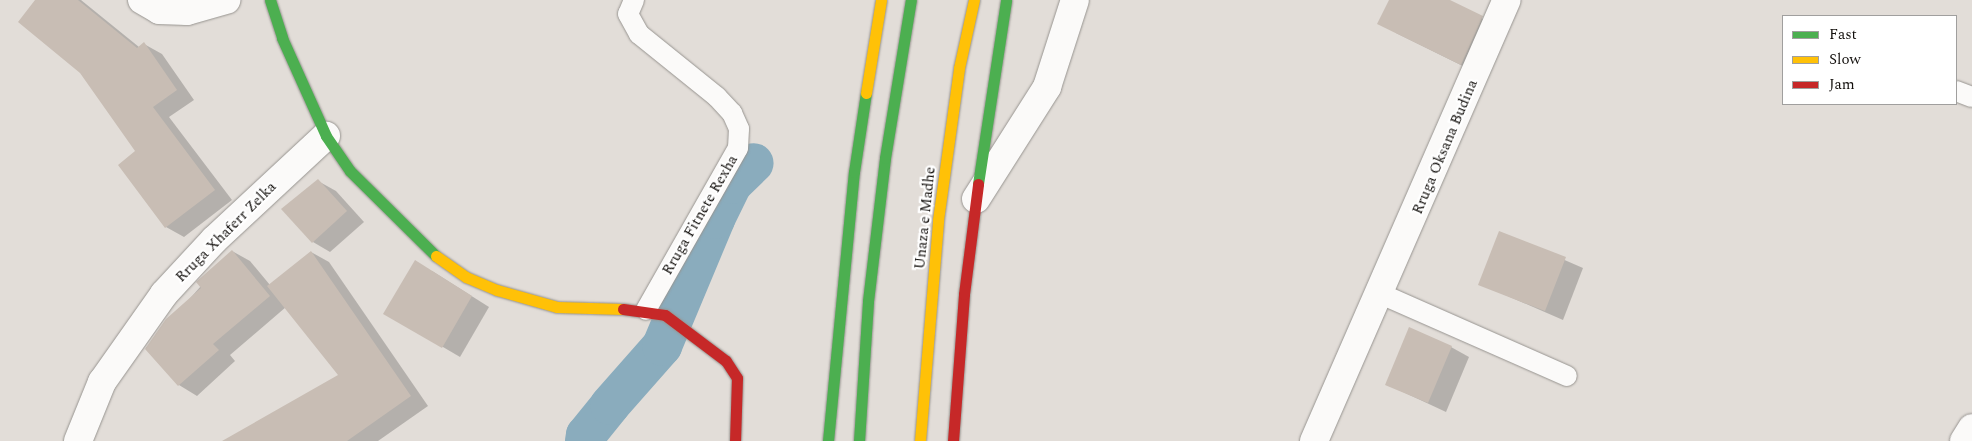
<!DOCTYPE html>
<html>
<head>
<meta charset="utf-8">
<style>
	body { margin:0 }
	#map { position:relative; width:1972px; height:441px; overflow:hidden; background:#e2ddd8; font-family:Spectral,serif }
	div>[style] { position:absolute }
	.shadow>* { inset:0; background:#0003 }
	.canal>* { height:40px; margin:-20px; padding:0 20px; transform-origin:20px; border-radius:20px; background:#8aacbd }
	.building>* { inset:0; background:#c8bdb4 }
	.roads { filter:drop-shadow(0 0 1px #979490) drop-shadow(0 0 1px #979490) }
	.lane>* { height:20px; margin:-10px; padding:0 10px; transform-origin:10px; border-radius:10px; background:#fbfaf9 }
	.street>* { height:28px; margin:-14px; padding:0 14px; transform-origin:14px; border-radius:14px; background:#fbfaf9 }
	.fast>* { height:11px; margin:-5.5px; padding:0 5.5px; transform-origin:5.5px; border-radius:5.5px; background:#4caf50 }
	.slow>* { height:11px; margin:-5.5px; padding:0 5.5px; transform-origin:5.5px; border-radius:5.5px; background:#ffc107 }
	.jam>* { height:11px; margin:-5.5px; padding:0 5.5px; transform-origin:5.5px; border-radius:5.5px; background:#c62828 }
	span { translate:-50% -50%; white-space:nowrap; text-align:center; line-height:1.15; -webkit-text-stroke:4.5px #fff; paint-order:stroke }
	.street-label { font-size:15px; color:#120f0c }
	.legend { position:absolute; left:1782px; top:15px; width:175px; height:90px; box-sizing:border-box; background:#fff; border:1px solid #a09f9e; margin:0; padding:6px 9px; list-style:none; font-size:15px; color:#120f0c }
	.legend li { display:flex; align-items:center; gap:10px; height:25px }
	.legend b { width:25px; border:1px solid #a09f9e }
</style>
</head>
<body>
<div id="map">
	<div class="shadow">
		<div style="clip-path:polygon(37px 0,81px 0,139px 47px,144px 44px,162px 54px,194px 100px,169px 117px,232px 200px,184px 237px,166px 227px,137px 151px)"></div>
		<div style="clip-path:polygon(1390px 0,1447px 0,1500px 28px,1479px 74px,1396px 33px)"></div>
		<div style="clip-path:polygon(318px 181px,336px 191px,364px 222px,330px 252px,313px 242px)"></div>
		<div style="clip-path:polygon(1500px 232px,1583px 268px,1563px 320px,1480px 284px)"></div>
		<div style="clip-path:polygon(232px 251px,250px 261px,270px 285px,311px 252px,329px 262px,428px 406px,378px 441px,232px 441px,340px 376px,286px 307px,230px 355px,235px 361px,197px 396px,179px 385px,146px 348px)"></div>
		<div style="clip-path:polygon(432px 271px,489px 307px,460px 357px,385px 313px)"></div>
		<div style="clip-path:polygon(1451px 347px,1469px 357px,1446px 412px,1386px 384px)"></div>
	</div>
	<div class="canal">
		<div style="left:585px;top:441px;width:6px;rotate:-81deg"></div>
		<div style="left:586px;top:435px;width:38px;rotate:-51deg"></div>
		<div style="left:610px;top:405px;width:79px;rotate:-48.6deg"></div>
		<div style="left:662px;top:346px;width:138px;rotate:-67.3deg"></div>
		<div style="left:715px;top:219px;width:39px;rotate:-64deg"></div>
		<div style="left:732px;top:184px;width:30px;rotate:-44deg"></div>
	</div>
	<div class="building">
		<div style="clip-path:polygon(35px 0,78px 0,137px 48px,144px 42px,177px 90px,153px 107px,215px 190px,165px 228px,118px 165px,135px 151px,80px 73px,18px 22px)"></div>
		<div style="clip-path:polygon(1389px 0,1450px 0,1483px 16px,1461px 65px,1377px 24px)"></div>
		<div style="clip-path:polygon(318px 179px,347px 211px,312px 243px,281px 209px)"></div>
		<div style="clip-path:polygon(1499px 231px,1566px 257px,1545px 311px,1478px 285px)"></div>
		<div style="clip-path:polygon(232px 250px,270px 296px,213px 344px,219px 350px,178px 386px,145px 349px,166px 319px,201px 288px,196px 282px)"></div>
		<div style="clip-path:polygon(311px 251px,411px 396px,347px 441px,222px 441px,338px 375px,267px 286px)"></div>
		<div style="clip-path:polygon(415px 260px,472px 296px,442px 348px,383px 314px)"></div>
		<div style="clip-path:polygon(1409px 327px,1452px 346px,1428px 403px,1385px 385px)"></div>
	</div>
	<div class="roads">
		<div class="lane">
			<div style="left:634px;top:0;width:15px;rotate:113deg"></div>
			<div style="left:628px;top:14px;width:23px;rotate:61deg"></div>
			<div style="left:639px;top:34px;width:100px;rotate:38.9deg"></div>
			<div style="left:717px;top:97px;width:22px;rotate:47deg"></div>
			<div style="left:732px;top:113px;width:17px;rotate:66deg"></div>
			<div style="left:739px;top:129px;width:19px;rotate:93deg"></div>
			<div style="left:738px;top:148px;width:186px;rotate:119.6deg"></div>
			<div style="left:1956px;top:91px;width:17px;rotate:21deg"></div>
			<div style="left:1381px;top:294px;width:203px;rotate:23.8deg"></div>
		</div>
		<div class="street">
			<div style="left:142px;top:0;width:20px;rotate:30deg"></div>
			<div style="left:159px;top:10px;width:28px;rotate:2deg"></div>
			<div style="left:187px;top:11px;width:41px;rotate:-15.8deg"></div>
			<div style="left:976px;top:199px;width:133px;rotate:-57.6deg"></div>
			<div style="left:1047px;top:87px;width:91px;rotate:-72.2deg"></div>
			<div style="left:78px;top:441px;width:64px;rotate:-67.9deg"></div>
			<div style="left:102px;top:382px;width:108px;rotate:-54.8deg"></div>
			<div style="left:164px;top:294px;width:74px;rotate:-47.2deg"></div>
			<div style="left:214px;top:240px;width:153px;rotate:-42.9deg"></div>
			<div style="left:1314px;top:441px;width:481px;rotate:-66.4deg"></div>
			<div style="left:1964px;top:441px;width:15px;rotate:-58deg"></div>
		</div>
		<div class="fast">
			<div style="left:270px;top:0;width:40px;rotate:72deg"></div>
			<div style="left:282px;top:38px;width:107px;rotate:65.8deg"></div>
			<div style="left:326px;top:136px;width:42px;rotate:55.6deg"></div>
			<div style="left:350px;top:171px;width:121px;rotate:44.7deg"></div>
			<div style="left:978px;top:184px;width:186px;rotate:-81.3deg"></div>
			<div style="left:828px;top:441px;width:270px;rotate:-84.5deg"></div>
			<div style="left:854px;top:172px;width:80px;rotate:-81.4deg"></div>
			<div style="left:859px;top:441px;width:140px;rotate:-86.3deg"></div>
			<div style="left:868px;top:301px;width:144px;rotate:-83.2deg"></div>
			<div style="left:885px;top:158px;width:160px;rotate:-80.7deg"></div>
		</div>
		<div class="slow">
			<div style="left:866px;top:93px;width:94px;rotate:-80.8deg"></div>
			<div style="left:436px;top:256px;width:37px;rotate:35deg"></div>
			<div style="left:466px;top:277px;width:34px;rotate:23deg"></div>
			<div style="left:497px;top:290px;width:62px;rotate:15.8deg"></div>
			<div style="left:557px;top:307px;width:66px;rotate:1.7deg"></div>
			<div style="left:920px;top:441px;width:222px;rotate:-85.3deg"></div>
			<div style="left:938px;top:220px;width:153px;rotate:-82.1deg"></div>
			<div style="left:959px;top:68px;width:70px;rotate:-77.6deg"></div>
		</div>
		<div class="jam">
			<div style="left:623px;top:309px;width:42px;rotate:8.1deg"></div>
			<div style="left:665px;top:315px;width:76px;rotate:37deg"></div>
			<div style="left:726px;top:361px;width:20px;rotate:57deg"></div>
			<div style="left:737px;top:378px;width:63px;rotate:91.8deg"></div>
			<div style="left:953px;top:441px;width:147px;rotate:-85.7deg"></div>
			<div style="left:964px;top:294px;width:111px;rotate:-82.7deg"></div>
		</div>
	</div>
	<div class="street-label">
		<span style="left:1445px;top:147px;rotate:-67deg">Rruga Oksana Budina</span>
		<span style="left:700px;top:215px;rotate:-60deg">Rruga Fitnete Rexha</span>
		<span style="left:925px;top:218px;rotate:-84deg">Unaza e Madhe</span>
		<span style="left:226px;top:232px;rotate:-45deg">Rruga Xhaferr Zelka</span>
	</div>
	<ul class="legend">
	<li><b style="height:6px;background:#4caf50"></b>Fast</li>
	<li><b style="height:6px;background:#ffc107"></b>Slow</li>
	<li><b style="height:6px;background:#c62828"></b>Jam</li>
	</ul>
</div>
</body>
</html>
